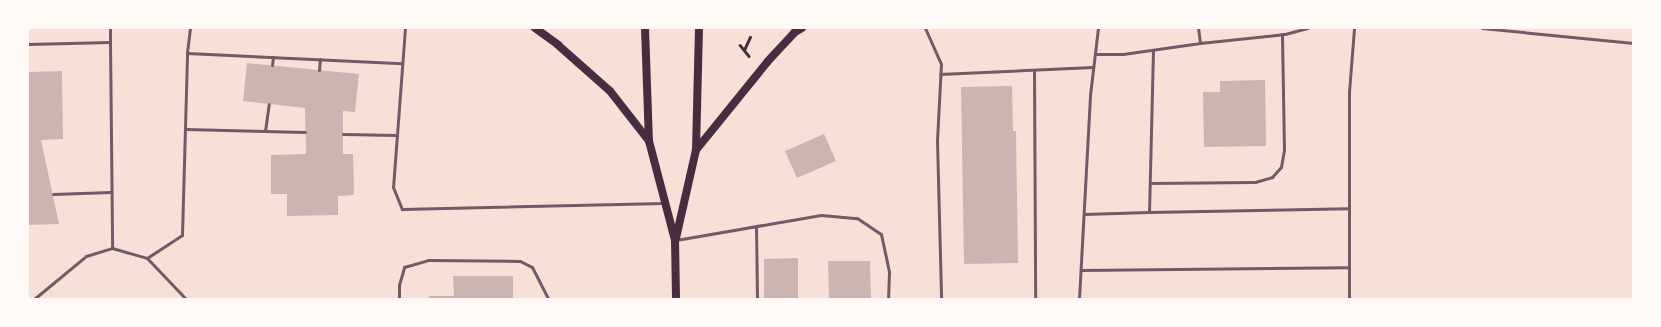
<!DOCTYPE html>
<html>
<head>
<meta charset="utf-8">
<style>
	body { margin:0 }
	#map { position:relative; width:1661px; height:327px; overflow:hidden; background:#f7e1d7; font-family:"Open Sans",sans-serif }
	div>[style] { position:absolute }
	.building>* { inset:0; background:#ccb4b1 }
	.path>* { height:2.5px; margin:-1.25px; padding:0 1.25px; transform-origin:1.25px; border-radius:1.25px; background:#4a2c40 }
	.service>* { height:3px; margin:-1.5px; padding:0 1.5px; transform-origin:1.5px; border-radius:1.5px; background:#755966 }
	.secondary>* { height:8px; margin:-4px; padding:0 4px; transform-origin:4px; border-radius:4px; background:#4a2c40 }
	span { translate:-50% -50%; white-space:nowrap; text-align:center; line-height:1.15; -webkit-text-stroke:4px #fffaf5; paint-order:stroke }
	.frame { position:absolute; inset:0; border:29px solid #fffaf5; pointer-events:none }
</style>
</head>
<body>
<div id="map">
	<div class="building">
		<div style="clip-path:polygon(247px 63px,359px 74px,355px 112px,343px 111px,343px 154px,353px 154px,354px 195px,338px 196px,338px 215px,287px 216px,287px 194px,271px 194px,271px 155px,306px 154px,305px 108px,243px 101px)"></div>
		<div style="clip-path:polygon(62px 71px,63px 139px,41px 140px,59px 224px,28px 225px,28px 72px)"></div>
		<div style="clip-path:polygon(1265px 80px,1266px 146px,1204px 147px,1203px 92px,1220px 92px,1220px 81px)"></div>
		<div style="clip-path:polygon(1012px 86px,1013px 131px,1016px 131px,1018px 263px,964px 264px,961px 87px)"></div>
		<div style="clip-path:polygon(824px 134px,836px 161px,797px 178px,785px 151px)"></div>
		<div style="clip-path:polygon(798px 258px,798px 299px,764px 299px,764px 259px)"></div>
		<div style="clip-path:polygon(828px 261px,870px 261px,871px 299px,829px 299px)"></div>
		<div style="clip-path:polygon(453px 276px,513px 276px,513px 299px,429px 299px,429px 296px,454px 296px)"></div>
	</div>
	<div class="path">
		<div style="left:740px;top:45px;width:14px;rotate:51deg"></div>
		<div style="left:744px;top:50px;width:14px;rotate:-65deg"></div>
	</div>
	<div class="service">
		<div style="left:110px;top:28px;width:14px;rotate:90deg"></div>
		<div style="left:190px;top:28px;width:25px;rotate:97deg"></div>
		<div style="left:187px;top:53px;width:215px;rotate:2.7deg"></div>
		<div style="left:405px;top:28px;width:159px;rotate:94.3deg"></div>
		<div style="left:393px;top:187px;width:24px;rotate:68deg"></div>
		<div style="left:402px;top:209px;width:262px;rotate:-1.3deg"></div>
		<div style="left:925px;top:28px;width:39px;rotate:66deg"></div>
		<div style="left:941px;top:64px;width:77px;rotate:93deg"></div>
		<div style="left:937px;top:141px;width:158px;rotate:88.5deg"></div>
		<div style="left:1198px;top:28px;width:15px;rotate:82deg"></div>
		<div style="left:1482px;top:28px;width:152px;rotate:5.7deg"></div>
		<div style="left:28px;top:44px;width:82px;rotate:-1.4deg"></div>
		<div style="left:110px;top:42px;width:206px;rotate:89.4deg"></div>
		<div style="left:1153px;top:50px;width:162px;rotate:91.4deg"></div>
		<div style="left:1149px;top:212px;width:200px;rotate:-1.1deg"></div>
		<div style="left:1095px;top:54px;width:28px"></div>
		<div style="left:1123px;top:54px;width:78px;rotate:-8.1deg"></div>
		<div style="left:1200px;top:43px;width:85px;rotate:-6deg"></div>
		<div style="left:1285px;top:34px;width:24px;rotate:-15deg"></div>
		<div style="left:272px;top:65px;width:8px;rotate:-83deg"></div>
		<div style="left:319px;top:70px;width:11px;rotate:-85deg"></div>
		<div style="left:1034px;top:70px;width:229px;rotate:89.7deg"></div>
		<div style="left:940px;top:74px;width:153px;rotate:-2.6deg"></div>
		<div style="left:185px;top:129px;width:120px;rotate:1.4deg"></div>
		<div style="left:265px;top:131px;width:27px;rotate:-82deg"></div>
		<div style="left:343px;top:134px;width:54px;rotate:1.1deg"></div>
		<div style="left:1150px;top:183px;width:105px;rotate:-0.5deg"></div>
		<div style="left:1255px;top:182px;width:18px;rotate:-16deg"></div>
		<div style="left:1272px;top:177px;width:13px;rotate:-48deg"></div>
		<div style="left:1281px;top:167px;width:17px;rotate:-80deg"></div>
		<div style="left:1284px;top:150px;width:116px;rotate:-91deg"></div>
		<div style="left:53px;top:194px;width:58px;rotate:-2deg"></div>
		<div style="left:1084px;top:214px;width:65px;rotate:-1.8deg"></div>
		<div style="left:756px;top:226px;width:73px;rotate:89.2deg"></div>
		<div style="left:676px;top:240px;width:147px;rotate:-9.8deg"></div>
		<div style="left:821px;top:215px;width:36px;rotate:5deg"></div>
		<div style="left:857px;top:218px;width:29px;rotate:34deg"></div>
		<div style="left:881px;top:234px;width:39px;rotate:78deg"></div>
		<div style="left:889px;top:272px;width:27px;rotate:92deg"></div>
		<div style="left:1081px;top:270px;width:268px;rotate:-0.6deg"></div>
		<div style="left:34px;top:299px;width:67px;rotate:-39.6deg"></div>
		<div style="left:86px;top:256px;width:27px;rotate:-17deg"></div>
		<div style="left:112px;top:248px;width:36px;rotate:16deg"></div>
		<div style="left:186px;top:299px;width:57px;rotate:-133.6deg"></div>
		<div style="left:147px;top:258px;width:42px;rotate:-33.3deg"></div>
		<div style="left:182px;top:235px;width:182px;rotate:-88.4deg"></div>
		<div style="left:399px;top:299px;width:14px;rotate:-90deg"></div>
		<div style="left:399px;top:285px;width:19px;rotate:-74deg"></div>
		<div style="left:404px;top:267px;width:25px;rotate:-16deg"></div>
		<div style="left:428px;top:260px;width:92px;rotate:0.6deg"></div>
		<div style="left:520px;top:261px;width:13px;rotate:27deg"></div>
		<div style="left:532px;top:267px;width:36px;rotate:63deg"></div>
		<div style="left:1079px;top:299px;width:204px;rotate:-86.9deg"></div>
		<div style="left:1090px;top:95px;width:67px;rotate:-83.2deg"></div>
		<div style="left:1349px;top:299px;width:207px;rotate:-90deg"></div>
		<div style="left:1349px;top:92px;width:64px;rotate:-85.5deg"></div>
	</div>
	<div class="secondary">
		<div style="left:535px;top:28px;width:29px;rotate:36deg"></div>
		<div style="left:558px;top:45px;width:69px;rotate:41.5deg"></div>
		<div style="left:610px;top:91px;width:63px;rotate:52deg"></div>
		<div style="left:645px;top:28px;width:113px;rotate:88deg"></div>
		<div style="left:649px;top:141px;width:102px;rotate:75.3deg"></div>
		<div style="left:675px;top:240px;width:59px;rotate:89deg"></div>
		<div style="left:696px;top:150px;width:114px;rotate:-51deg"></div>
		<div style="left:768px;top:61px;width:40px;rotate:-47deg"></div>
		<div style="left:795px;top:32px;width:8px;rotate:-30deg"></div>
		<div style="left:676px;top:238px;width:90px;rotate:-77.2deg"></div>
		<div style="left:696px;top:150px;width:122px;rotate:-88.6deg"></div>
	</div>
	<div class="frame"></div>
</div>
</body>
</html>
